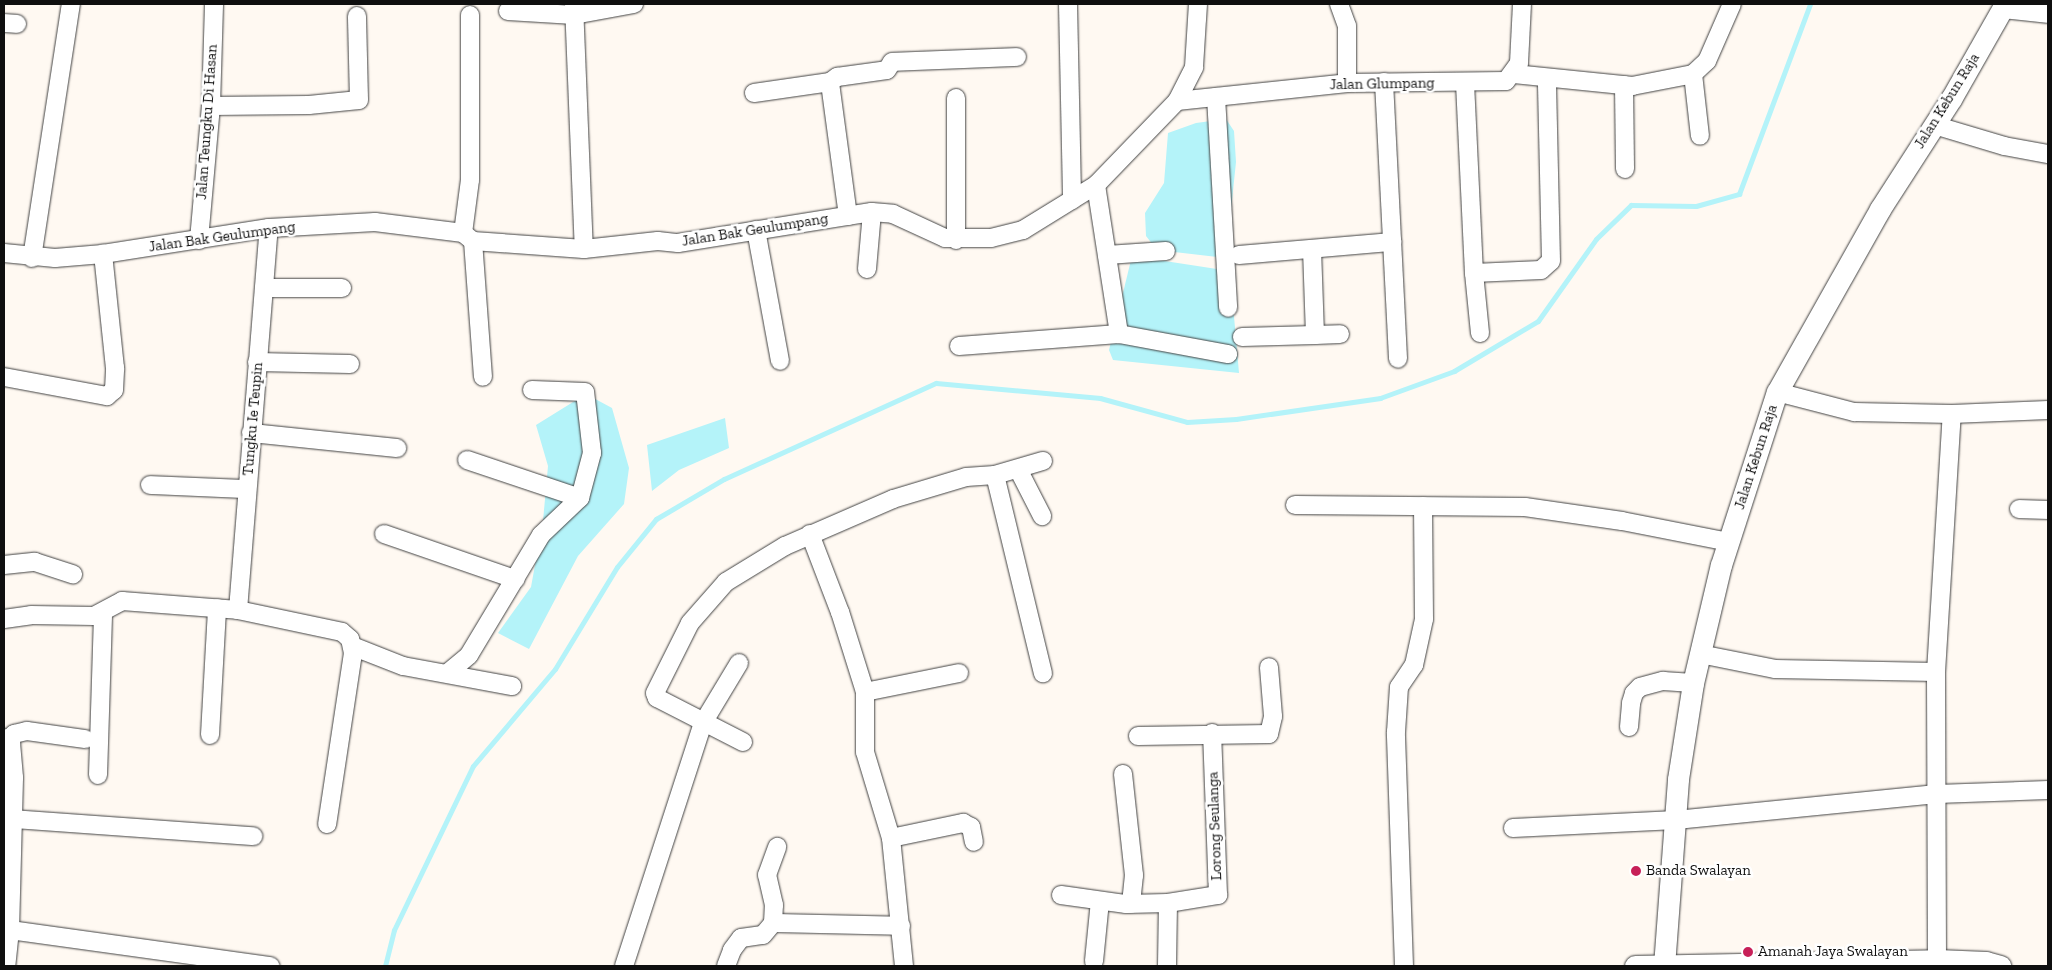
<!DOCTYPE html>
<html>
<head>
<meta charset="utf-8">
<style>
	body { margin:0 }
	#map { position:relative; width:2052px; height:970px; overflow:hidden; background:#fff9f2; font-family:"Zilla Slab",serif }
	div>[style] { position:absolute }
	.water>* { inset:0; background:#b4f3f9 }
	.stream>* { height:5px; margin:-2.5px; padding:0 2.5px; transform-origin:2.5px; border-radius:2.5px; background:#b4f3f9 }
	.roads { filter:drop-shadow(0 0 1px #424242) drop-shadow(0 0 1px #424242) }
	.minor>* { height:18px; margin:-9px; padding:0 9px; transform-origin:9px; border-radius:9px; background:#fff }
	.tertiary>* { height:21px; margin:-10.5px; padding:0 10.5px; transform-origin:10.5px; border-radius:10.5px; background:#fff }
	.dots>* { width:14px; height:14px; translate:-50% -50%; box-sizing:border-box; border:2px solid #fff; border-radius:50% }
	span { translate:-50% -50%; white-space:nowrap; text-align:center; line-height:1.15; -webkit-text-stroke:5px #fff; paint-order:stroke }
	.street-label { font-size:15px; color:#0f0f0f }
	.poi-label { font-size:15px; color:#0f0f0f }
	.left { translate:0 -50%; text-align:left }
	.frame { position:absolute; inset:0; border:5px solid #0f0f0f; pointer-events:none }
</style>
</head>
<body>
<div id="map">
	<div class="water">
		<div style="clip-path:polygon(1226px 119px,1234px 131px,1236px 162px,1226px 258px,1157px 250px,1146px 236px,1145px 213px,1164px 183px,1168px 133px,1196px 123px)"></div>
		<div style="clip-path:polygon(1132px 256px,1230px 271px,1239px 373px,1113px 360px,1109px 350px)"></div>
		<div style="clip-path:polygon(586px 394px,612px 408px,629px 468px,624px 504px,578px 556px,529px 649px,498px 633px,531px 587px,543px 521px,548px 466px,536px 425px)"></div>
		<div style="clip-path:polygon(725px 418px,729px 448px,679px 470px,652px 491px,647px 445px)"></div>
	</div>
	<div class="stream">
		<div style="left:385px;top:966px;width:37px;rotate:-76deg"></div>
		<div style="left:394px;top:930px;width:182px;rotate:-64.3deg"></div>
		<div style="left:473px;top:766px;width:127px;rotate:-49.8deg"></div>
		<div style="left:555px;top:669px;width:119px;rotate:-58.7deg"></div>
		<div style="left:617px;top:567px;width:62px;rotate:-50.9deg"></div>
		<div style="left:656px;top:519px;width:79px;rotate:-30.5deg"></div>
		<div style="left:724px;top:479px;width:233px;rotate:-24.4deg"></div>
		<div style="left:936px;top:383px;width:165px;rotate:5.2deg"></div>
		<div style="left:1100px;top:398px;width:90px;rotate:15.4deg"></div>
		<div style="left:1187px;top:422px;width:49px;rotate:-3.5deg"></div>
		<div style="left:1236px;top:419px;width:146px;rotate:-8.3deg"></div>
		<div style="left:1380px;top:398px;width:79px;rotate:-20deg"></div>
		<div style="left:1454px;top:371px;width:98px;rotate:-30.8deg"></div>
		<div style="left:1538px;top:321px;width:100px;rotate:-54.7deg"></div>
		<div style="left:1596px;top:239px;width:49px;rotate:-44.2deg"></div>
		<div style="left:1631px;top:205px;width:65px;rotate:0.9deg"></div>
		<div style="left:1696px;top:206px;width:45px;rotate:-15.6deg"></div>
		<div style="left:1739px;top:194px;width:203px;rotate:-69.5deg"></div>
	</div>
	<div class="roads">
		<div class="minor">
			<div style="left:574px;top:4px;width:245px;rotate:87.7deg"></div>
			<div style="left:1068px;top:4px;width:196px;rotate:88.8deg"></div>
			<div style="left:1339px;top:4px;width:23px;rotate:70deg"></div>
			<div style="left:1347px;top:26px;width:57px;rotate:90deg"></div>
			<div style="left:2003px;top:9px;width:45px;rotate:6.3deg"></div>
			<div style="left:508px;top:11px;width:66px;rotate:3.5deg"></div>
			<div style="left:574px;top:15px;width:61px;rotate:-10.4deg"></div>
			<div style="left:4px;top:23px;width:13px;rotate:4deg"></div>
			<div style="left:1514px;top:74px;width:119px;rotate:5.8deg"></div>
			<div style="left:1632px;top:86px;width:62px;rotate:-11.1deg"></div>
			<div style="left:1693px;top:74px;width:19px;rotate:-43deg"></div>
			<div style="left:1707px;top:61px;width:62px;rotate:-66.3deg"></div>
			<div style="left:1693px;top:74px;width:62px;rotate:83.6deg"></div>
			<div style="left:1384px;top:82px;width:277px;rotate:87.1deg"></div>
			<div style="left:1465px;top:83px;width:190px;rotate:87.3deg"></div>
			<div style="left:1624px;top:85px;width:84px;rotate:89.3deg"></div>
			<div style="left:754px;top:93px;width:77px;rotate:-8.2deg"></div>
			<div style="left:1216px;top:97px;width:211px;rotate:86.7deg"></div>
			<div style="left:956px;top:98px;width:142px;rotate:90deg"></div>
			<div style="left:1177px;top:101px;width:171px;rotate:-6deg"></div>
			<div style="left:1347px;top:83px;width:159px;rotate:-0.7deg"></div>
			<div style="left:1506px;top:81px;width:22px;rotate:-54deg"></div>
			<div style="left:1519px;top:63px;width:59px;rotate:-87.1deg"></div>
			<div style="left:211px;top:106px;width:98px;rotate:-0.6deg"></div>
			<div style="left:309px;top:105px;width:50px;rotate:-5.7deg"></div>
			<div style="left:359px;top:100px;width:84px;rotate:-91.4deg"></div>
			<div style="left:1934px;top:125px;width:73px;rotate:16.7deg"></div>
			<div style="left:2004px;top:146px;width:45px;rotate:10.3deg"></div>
			<div style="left:1096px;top:185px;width:151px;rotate:81.2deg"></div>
			<div style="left:848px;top:216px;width:135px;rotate:-97.7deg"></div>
			<div style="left:830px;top:82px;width:9px;rotate:-36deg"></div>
			<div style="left:837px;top:77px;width:50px;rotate:-8deg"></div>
			<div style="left:887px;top:70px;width:9px;rotate:-58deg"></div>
			<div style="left:892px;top:62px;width:125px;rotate:-2.3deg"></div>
			<div style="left:756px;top:230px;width:133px;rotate:79.6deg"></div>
			<div style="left:463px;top:233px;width:53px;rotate:-82.5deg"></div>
			<div style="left:470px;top:180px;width:165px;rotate:-90deg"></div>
			<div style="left:199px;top:240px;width:135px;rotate:-84.9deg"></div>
			<div style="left:211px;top:106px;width:102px;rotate:-88.3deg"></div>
			<div style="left:473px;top:241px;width:136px;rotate:85.8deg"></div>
			<div style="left:1312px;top:249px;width:86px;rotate:88deg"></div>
			<div style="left:1315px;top:335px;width:25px;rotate:-2deg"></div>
			<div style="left:4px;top:253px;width:51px;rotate:5.6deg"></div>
			<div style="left:55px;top:258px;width:48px;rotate:-4.8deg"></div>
			<div style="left:103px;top:254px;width:168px;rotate:-8.9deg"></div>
			<div style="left:269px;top:228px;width:106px;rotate:-3.2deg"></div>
			<div style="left:375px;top:222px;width:89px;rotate:7.1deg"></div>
			<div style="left:463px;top:233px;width:13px;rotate:39deg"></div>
			<div style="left:473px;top:241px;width:111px;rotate:4.1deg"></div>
			<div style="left:584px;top:249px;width:74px;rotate:-6.2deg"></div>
			<div style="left:658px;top:241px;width:20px;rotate:6deg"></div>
			<div style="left:678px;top:243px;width:196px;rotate:-9.1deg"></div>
			<div style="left:872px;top:212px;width:21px;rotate:5deg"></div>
			<div style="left:893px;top:214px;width:57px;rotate:24.8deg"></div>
			<div style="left:945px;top:238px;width:46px"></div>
			<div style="left:991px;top:238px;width:33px;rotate:-14deg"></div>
			<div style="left:1023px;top:230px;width:86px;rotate:-31.7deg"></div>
			<div style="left:1096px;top:185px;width:117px;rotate:-46deg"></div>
			<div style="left:1177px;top:101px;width:38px;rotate:-63deg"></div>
			<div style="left:1194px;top:67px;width:63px;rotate:-86.4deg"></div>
			<div style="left:1107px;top:255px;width:59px;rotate:-3.9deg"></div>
			<div style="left:1239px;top:255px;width:154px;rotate:-4.9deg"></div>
			<div style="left:32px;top:258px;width:257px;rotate:-81.3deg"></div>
			<div style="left:867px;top:269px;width:57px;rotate:-85deg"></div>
			<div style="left:264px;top:288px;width:78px"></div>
			<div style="left:1480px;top:333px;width:60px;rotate:-95.7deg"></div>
			<div style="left:1474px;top:273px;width:67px;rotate:-2.6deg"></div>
			<div style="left:1541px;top:270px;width:13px;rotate:-42deg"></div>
			<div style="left:1551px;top:261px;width:183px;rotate:-91.3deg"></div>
			<div style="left:1242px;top:337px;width:73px;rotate:-1.6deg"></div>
			<div style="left:959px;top:346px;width:160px;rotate:-4.3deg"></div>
			<div style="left:1119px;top:334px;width:111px;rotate:10.4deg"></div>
			<div style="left:257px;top:362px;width:93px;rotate:1.2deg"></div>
			<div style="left:4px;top:377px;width:105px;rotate:10.5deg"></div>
			<div style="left:107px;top:396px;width:9px;rotate:-41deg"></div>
			<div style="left:114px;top:390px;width:22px;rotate:-87deg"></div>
			<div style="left:115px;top:368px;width:115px;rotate:-96deg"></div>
			<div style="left:1777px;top:392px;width:80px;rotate:14.6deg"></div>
			<div style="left:1854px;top:412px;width:98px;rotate:1.2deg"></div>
			<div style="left:1952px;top:414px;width:96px;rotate:-2.4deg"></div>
			<div style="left:251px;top:433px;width:147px;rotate:5.9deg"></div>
			<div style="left:467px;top:460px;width:119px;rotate:18.6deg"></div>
			<div style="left:1018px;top:469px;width:53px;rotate:62.9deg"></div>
			<div style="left:995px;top:475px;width:204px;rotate:76.4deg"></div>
			<div style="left:150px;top:485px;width:97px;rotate:2.4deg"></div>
			<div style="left:1295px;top:505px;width:230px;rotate:0.5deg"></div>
			<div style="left:1525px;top:507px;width:98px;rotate:8.2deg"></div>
			<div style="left:1622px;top:521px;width:109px;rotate:11.1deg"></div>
			<div style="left:2019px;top:509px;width:29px;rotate:2deg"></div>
			<div style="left:384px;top:534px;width:139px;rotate:19deg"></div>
			<div style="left:810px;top:534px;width:84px;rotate:69deg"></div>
			<div style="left:840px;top:612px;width:84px;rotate:72.6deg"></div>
			<div style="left:865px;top:692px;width:60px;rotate:90deg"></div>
			<div style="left:865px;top:752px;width:90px;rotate:73.2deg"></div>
			<div style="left:891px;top:838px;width:129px;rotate:84.2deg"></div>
			<div style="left:4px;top:565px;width:31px;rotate:-6deg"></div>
			<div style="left:35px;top:562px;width:40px;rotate:18deg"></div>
			<div style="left:238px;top:610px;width:106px;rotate:11.9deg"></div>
			<div style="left:342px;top:632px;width:11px;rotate:41deg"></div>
			<div style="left:350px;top:639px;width:14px;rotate:78deg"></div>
			<div style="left:353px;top:653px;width:173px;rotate:98.6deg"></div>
			<div style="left:4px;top:619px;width:27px;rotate:-8deg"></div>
			<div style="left:31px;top:615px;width:63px;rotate:0.9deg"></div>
			<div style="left:94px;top:616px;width:32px;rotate:-28deg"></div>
			<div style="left:122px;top:601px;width:116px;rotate:4.4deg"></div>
			<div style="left:238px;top:610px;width:383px;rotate:-85.4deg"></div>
			<div style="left:352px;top:646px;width:55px;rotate:21.4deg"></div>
			<div style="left:403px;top:666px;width:111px;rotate:10.4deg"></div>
			<div style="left:1700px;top:654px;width:76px;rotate:11.3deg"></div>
			<div style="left:1775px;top:669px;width:161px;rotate:1.1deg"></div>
			<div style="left:449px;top:672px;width:26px;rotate:-40deg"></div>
			<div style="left:469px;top:655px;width:140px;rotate:-59deg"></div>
			<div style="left:541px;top:535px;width:54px;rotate:-43.5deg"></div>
			<div style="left:580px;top:498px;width:47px;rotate:-75.1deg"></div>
			<div style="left:592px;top:453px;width:61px;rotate:-96.5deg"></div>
			<div style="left:585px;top:392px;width:53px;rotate:-177.8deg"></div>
			<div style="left:865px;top:692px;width:96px;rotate:-11.4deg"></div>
			<div style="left:1629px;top:727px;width:24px;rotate:-85deg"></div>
			<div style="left:1631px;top:703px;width:10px;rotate:-73deg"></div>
			<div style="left:1634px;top:693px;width:8px;rotate:-45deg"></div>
			<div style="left:1640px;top:687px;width:24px;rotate:-15deg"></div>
			<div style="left:1663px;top:681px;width:30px;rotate:4deg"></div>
			<div style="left:210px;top:735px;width:127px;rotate:-86.8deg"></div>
			<div style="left:1138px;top:736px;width:131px;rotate:-0.9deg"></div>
			<div style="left:1269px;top:734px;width:18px;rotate:-77deg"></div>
			<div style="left:1273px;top:716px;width:49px;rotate:-94.7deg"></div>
			<div style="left:4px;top:738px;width:9px;rotate:36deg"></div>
			<div style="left:11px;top:743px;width:35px;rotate:85deg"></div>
			<div style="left:14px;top:778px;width:152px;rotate:91.5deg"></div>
			<div style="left:10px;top:930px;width:36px;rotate:96deg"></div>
			<div style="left:9px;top:740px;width:8px;rotate:-50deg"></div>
			<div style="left:14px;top:734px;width:13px;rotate:-13deg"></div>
			<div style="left:27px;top:731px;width:59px;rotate:7.9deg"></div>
			<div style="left:743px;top:742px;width:97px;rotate:-152.9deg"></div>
			<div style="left:657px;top:698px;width:5px;rotate:-112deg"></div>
			<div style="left:655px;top:693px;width:78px;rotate:-63.4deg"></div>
			<div style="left:690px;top:623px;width:55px;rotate:-48.7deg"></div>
			<div style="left:726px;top:582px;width:69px;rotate:-31.4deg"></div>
			<div style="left:785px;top:546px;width:118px;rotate:-23.5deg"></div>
			<div style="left:893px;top:499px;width:76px;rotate:-16.8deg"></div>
			<div style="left:966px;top:477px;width:29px;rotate:-4deg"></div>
			<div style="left:995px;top:475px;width:50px;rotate:-16.3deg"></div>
			<div style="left:1123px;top:774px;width:102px;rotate:83.8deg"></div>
			<div style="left:1134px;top:875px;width:29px;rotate:96deg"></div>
			<div style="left:98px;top:775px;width:162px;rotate:-88.2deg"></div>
			<div style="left:13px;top:819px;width:241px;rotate:4.1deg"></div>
			<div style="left:1513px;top:828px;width:163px;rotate:-2.8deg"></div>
			<div style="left:1676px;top:820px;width:262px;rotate:-5.7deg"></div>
			<div style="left:1937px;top:794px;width:111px;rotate:-2.1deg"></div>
			<div style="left:891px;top:838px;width:74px;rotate:-11.8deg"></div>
			<div style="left:963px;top:823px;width:9px;rotate:27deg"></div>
			<div style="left:971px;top:827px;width:15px;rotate:79deg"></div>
			<div style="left:1061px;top:895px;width:66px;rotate:7.9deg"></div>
			<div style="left:1126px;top:904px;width:42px;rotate:-1.4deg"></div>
			<div style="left:773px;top:923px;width:18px;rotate:-87deg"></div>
			<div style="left:774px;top:905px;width:31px;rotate:-103deg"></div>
			<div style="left:767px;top:875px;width:30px;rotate:-70deg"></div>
			<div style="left:10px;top:930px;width:263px;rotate:7.9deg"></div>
			<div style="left:1937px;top:960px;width:288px;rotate:-90.2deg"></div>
			<div style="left:1936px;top:672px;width:258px;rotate:-86.5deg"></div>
			<div style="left:1094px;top:961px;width:60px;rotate:-84.3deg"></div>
			<div style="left:624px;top:966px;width:256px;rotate:-72deg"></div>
			<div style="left:703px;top:723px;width:70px;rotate:-59deg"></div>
			<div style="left:726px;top:966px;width:17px;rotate:-69deg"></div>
			<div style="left:732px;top:950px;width:15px;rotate:-53deg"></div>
			<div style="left:741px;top:938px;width:22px;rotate:-8deg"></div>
			<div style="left:763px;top:935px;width:16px;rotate:-50deg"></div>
			<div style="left:773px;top:923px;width:128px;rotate:1.3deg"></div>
			<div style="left:1167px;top:966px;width:63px;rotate:-89.1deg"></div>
			<div style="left:1168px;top:903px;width:51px;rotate:-9.1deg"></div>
			<div style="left:1218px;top:895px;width:162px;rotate:-92.1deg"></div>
			<div style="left:1404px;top:966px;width:234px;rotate:-92deg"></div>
			<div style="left:1396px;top:732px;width:45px;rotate:-86.2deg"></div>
			<div style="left:1399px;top:687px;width:27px;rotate:-56deg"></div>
			<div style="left:1414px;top:665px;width:47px;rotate:-77.7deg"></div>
			<div style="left:1424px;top:619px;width:113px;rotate:-90.5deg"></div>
		</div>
		<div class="tertiary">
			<div style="left:1635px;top:966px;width:302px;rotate:-1.1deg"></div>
			<div style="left:1937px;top:960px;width:49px;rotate:2.3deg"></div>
			<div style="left:1986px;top:962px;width:15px;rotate:16deg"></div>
			<div style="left:1664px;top:966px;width:188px;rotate:-85.7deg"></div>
			<div style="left:1678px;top:779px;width:97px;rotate:-81.1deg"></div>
			<div style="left:1693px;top:683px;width:121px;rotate:-76.7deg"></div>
			<div style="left:1721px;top:565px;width:182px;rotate:-72.1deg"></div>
			<div style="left:1777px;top:392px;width:210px;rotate:-60.6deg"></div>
			<div style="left:1880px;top:209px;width:131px;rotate:-57.2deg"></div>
			<div style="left:1951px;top:99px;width:109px;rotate:-60.4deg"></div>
		</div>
	</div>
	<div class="dots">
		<div style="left:1636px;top:871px;background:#c72058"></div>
		<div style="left:1748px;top:952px;background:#c72058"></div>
	</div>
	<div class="street-label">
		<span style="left:1382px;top:84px;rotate:-1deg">Jalan Glumpang</span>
		<span style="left:1947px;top:101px;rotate:-58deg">Jalan Kebun Raja</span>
		<span style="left:207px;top:122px;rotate:-86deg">Jalan Teungku Di Hasan</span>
		<span style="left:755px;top:230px;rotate:-9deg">Jalan Bak Geulumpang</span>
		<span style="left:222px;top:237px;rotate:-8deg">Jalan Bak Geulumpang</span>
		<span style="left:253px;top:419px;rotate:-85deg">Tungku Ie Teupin</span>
		<span style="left:1756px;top:457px;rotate:-72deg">Jalan Kebun Raja</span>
		<span style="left:1215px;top:826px;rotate:-92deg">Lorong Seulanga</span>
	</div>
	<div class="poi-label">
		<span class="left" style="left:1646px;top:871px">Banda Swalayan</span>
		<span class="left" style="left:1758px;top:952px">Amanah Jaya Swalayan</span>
	</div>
	<div class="frame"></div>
</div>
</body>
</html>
